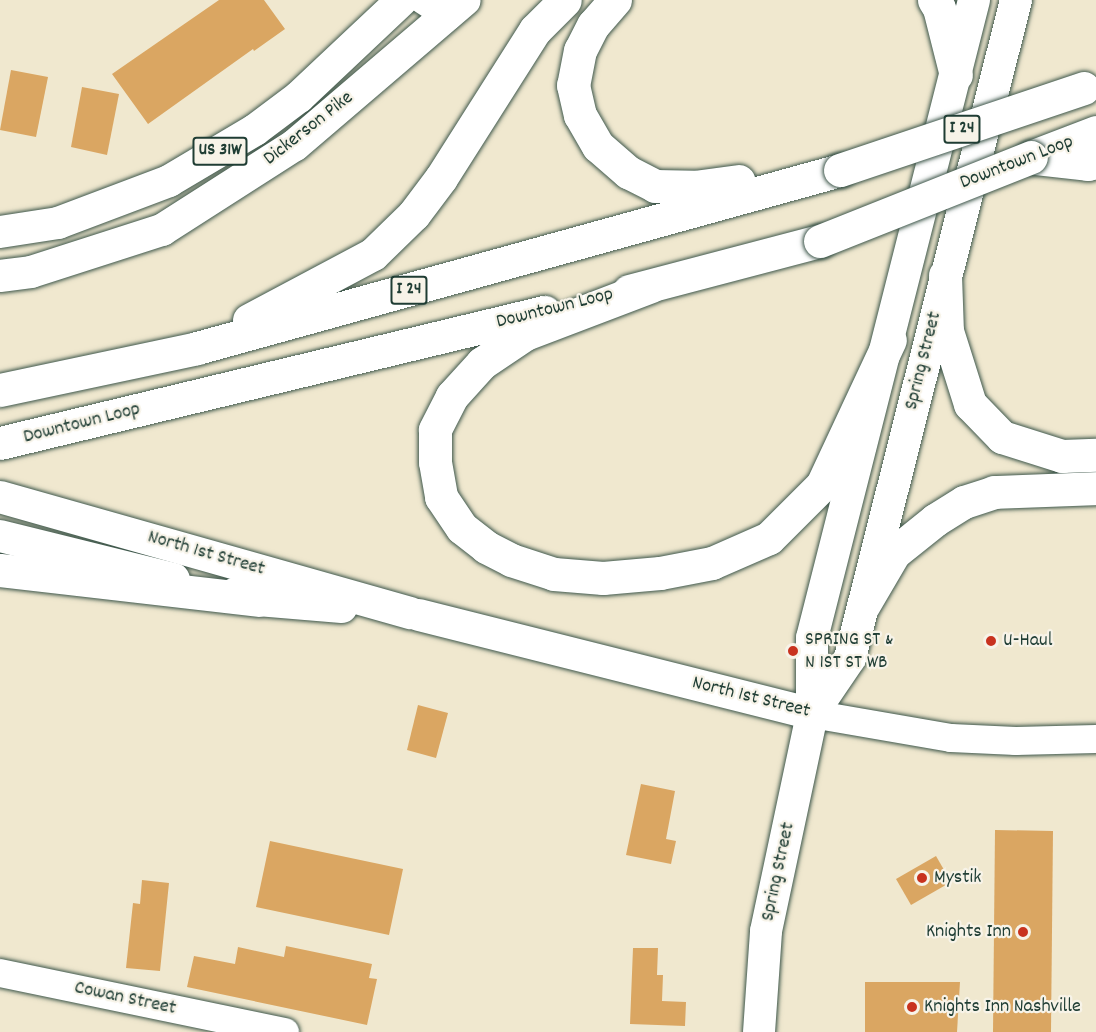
<!DOCTYPE html>
<html>
<head>
<meta charset="utf-8">
<style>
	body { margin:0 }
	#map { position:relative; width:1096px; height:1032px; overflow:hidden; background:#f0e8cf; font-family:Dekko,sans-serif }
	div>[style] { position:absolute }
	.building>* { inset:0; background:#daa662 }
	.roads { filter:drop-shadow(0 0 2px #3e574b) drop-shadow(0 0 2px #3e574b) }
	.secondary>* { height:28px; margin:-14px; padding:0 14px; transform-origin:14px; border-radius:14px; background:#fff }
	.primary>* { height:32px; margin:-16px; padding:0 16px; transform-origin:16px; border-radius:16px; background:#fff }
	.highway>* { height:33px; margin:-16.5px; padding:0 16.5px; transform-origin:16.5px; border-radius:16.5px; background:#fff }
	.bridges { filter:drop-shadow(0 0 2px #3e574b) drop-shadow(0 0 2px #3e574b) }
	.highway-bridge>* { height:33px; margin:-16.5px; padding:0 16.5px; transform-origin:16.5px; border-radius:16.5px; background:#fff }
	.dots>* { width:16px; height:16px; translate:-50% -50%; box-sizing:border-box; border:3px solid #f7f3e8; border-radius:50% }
	span { translate:-50% -50%; white-space:nowrap; text-align:center; line-height:1.15; -webkit-text-stroke:4.5px #f7f3e8; paint-order:stroke }
	.shield-label span { padding:2px 4px; background:#f7f3e8; border:2px solid; border-radius:4px; -webkit-text-stroke-width:0 }
	.shield-label { font-size:18px; color:#1f3d34; font-weight:700 }
	.street-label { font-size:20px; color:#1f3d34 }
	.poi-label { font-size:20px; color:#1f3d34 }
	.left { translate:0 -50%; text-align:left }
	.right { translate:-100% -50%; text-align:right }
</style>
</head>
<body>
<div id="map">
	<div class="building">
		<div style="clip-path:polygon(219px 0,264px 0,285px 29px,254px 51px,253px 49px,148px 124px,112px 74px)"></div>
		<div style="clip-path:polygon(11px 70px,48px 77px,36px 137px,0 130px)"></div>
		<div style="clip-path:polygon(82px 87px,119px 94px,107px 155px,71px 147px)"></div>
		<div style="clip-path:polygon(418px 705px,448px 713px,436px 758px,407px 750px)"></div>
		<div style="clip-path:polygon(641px 784px,675px 791px,666px 839px,676px 841px,671px 864px,626px 855px)"></div>
		<div style="clip-path:polygon(995px 830px,1053px 831px,1051px 1032px,993px 1032px)"></div>
		<div style="clip-path:polygon(270px 841px,403px 869px,389px 935px,256px 907px)"></div>
		<div style="clip-path:polygon(936px 856px,951px 882px,911px 905px,896px 879px)"></div>
		<div style="clip-path:polygon(142px 880px,169px 883px,160px 971px,126px 968px,133px 903px,140px 904px)"></div>
		<div style="clip-path:polygon(286px 946px,372px 964px,369px 978px,377px 979px,367px 1025px,187px 987px,194px 956px,235px 964px,238px 947px,284px 957px)"></div>
		<div style="clip-path:polygon(633px 948px,658px 948px,657px 975px,663px 975px,662px 1001px,686px 1002px,685px 1026px,630px 1024px)"></div>
		<div style="clip-path:polygon(865px 982px,960px 982px,957px 1032px,865px 1032px)"></div>
	</div>
	<div class="roads">
		<div class="secondary">
			<div style="left:423px;top:0;width:30px;rotate:33deg"></div>
			<div style="left:812px;top:714px;width:141px;rotate:9.8deg"></div>
			<div style="left:951px;top:738px;width:65px;rotate:2.6deg"></div>
			<div style="left:1016px;top:741px;width:80px;rotate:-1.4deg"></div>
			<div style="left:0;top:973px;width:291px;rotate:11.7deg"></div>
		</div>
		<div class="primary">
			<div style="left:0;top:232px;width:59px;rotate:-8.8deg"></div>
			<div style="left:58px;top:223px;width:119px;rotate:-20.7deg"></div>
			<div style="left:169px;top:181px;width:100px;rotate:-30.7deg"></div>
			<div style="left:255px;top:130px;width:55px;rotate:-36.9deg"></div>
			<div style="left:299px;top:97px;width:141px;rotate:-43.3deg"></div>
			<div style="left:0;top:276px;width:31px;rotate:-7deg"></div>
			<div style="left:31px;top:272px;width:138px;rotate:-17.8deg"></div>
			<div style="left:162px;top:230px;width:158px;rotate:-32.6deg"></div>
			<div style="left:295px;top:145px;width:223px;rotate:-40.5deg"></div>
			<div style="left:0;top:497px;width:427px;rotate:15.8deg"></div>
			<div style="left:0;top:536px;width:179px;rotate:13.9deg"></div>
			<div style="left:234px;top:594px;width:25px;rotate:14deg"></div>
			<div style="left:258px;top:600px;width:84px;rotate:4.8deg"></div>
			<div style="left:419px;top:615px;width:405px;rotate:14.1deg"></div>
			<div style="left:812px;top:714px;width:68px;rotate:-55.8deg"></div>
			<div style="left:850px;top:658px;width:679px;rotate:-75.84deg"></div>
			<div style="left:759px;top:1032px;width:101px;rotate:-86deg"></div>
			<div style="left:766px;top:931px;width:222px;rotate:-78deg"></div>
			<div style="left:812px;top:714px;width:76px;rotate:-90deg"></div>
			<div style="left:812px;top:638px;width:658px;rotate:-75.75deg"></div>
		</div>
		<div class="highway">
			<div style="left:615px;top:0;width:33px;rotate:131deg"></div>
			<div style="left:593px;top:25px;width:28px;rotate:117deg"></div>
			<div style="left:580px;top:50px;width:36px;rotate:101deg"></div>
			<div style="left:573px;top:85px;width:31px;rotate:77deg"></div>
			<div style="left:580px;top:115px;width:36px;rotate:60deg"></div>
			<div style="left:598px;top:146px;width:40px;rotate:41deg"></div>
			<div style="left:628px;top:172px;width:30px;rotate:27deg"></div>
			<div style="left:655px;top:186px;width:39px;rotate:1deg"></div>
			<div style="left:694px;top:187px;width:45px;rotate:-7.6deg"></div>
			<div style="left:934px;top:0;width:9px;rotate:58deg"></div>
			<div style="left:939px;top:8px;width:69px;rotate:75.8deg"></div>
			<div style="left:1031px;top:157px;width:70px;rotate:-21deg"></div>
			<div style="left:1036px;top:158px;width:52px;rotate:6.6deg"></div>
			<div style="left:1088px;top:164px;width:8px;rotate:-14deg"></div>
			<div style="left:945px;top:275px;width:56px;rotate:88deg"></div>
			<div style="left:947px;top:331px;width:77px;rotate:72.5deg"></div>
			<div style="left:970px;top:404px;width:46px;rotate:45.9deg"></div>
			<div style="left:1002px;top:437px;width:63px;rotate:17.6deg"></div>
			<div style="left:1062px;top:456px;width:34px;rotate:-2deg"></div>
			<div style="left:651px;top:286px;width:135px;rotate:159.1deg"></div>
			<div style="left:525px;top:334px;width:52px;rotate:146deg"></div>
			<div style="left:482px;top:363px;width:45px;rotate:132.3deg"></div>
			<div style="left:452px;top:396px;width:38px;rotate:117deg"></div>
			<div style="left:435px;top:430px;width:32px;rotate:90deg"></div>
			<div style="left:435px;top:462px;width:36px;rotate:80deg"></div>
			<div style="left:441px;top:497px;width:37px;rotate:56deg"></div>
			<div style="left:462px;top:528px;width:31px;rotate:38deg"></div>
			<div style="left:486px;top:547px;width:28px;rotate:27deg"></div>
			<div style="left:511px;top:560px;width:45px;rotate:18deg"></div>
			<div style="left:554px;top:574px;width:49px;rotate:4.7deg"></div>
			<div style="left:603px;top:578px;width:57px;rotate:-5deg"></div>
			<div style="left:660px;top:573px;width:53px;rotate:-10.9deg"></div>
			<div style="left:712px;top:563px;width:62px;rotate:-23.7deg"></div>
			<div style="left:769px;top:538px;width:75px;rotate:-45deg"></div>
			<div style="left:822px;top:485px;width:160px;rotate:-64.9deg"></div>
			<div style="left:629px;top:291px;width:197px;rotate:-14.7deg"></div>
			<div style="left:249px;top:320px;width:140px;rotate:-28deg"></div>
			<div style="left:373px;top:254px;width:57px;rotate:-44.3deg"></div>
			<div style="left:414px;top:214px;width:45px;rotate:-53.1deg"></div>
			<div style="left:441px;top:178px;width:175px;rotate:-57.6deg"></div>
			<div style="left:535px;top:30px;width:42px;rotate:-45deg"></div>
			<div style="left:0;top:390px;width:201px;rotate:-12deg"></div>
			<div style="left:197px;top:348px;width:667px;rotate:-15.47deg"></div>
			<div style="left:0;top:443px;width:560px;rotate:-13.54deg"></div>
			<div style="left:0;top:570px;width:260px;rotate:6.6deg"></div>
			<div style="left:863px;top:606px;width:61px;rotate:-59.7deg"></div>
			<div style="left:894px;top:553px;width:53px;rotate:-38.8deg"></div>
			<div style="left:935px;top:520px;width:34px;rotate:-32deg"></div>
			<div style="left:964px;top:502px;width:32px;rotate:-18deg"></div>
			<div style="left:994px;top:492px;width:102px;rotate:-2.2deg"></div>
		</div>
	</div>
	<div class="bridges">
		<div class="highway-bridge">
			<div style="left:840px;top:170px;width:257px;rotate:-18.6deg"></div>
			<div style="left:820px;top:241px;width:227px;rotate:-21.7deg"></div>
		</div>
	</div>
	<div class="dots">
		<div style="left:991px;top:641px;background:#c8321e"></div>
		<div style="left:793px;top:651px;background:#c8321e"></div>
		<div style="left:922px;top:878px;background:#c8321e"></div>
		<div style="left:1023px;top:932px;background:#c8321e"></div>
		<div style="left:912px;top:1007px;background:#c8321e"></div>
	</div>
	<div class="shield-label">
		<span style="left:962px;top:129px">I 24</span>
		<span style="left:220px;top:151px">US 31W</span>
		<span style="left:409px;top:290px">I 24</span>
	</div>
	<div class="street-label">
		<span style="left:309px;top:129px;rotate:-38deg">Dickerson Pike</span>
		<span style="left:1017px;top:163px;rotate:-21deg">Downtown Loop</span>
		<span style="left:555px;top:309px;rotate:-14deg">Downtown Loop</span>
		<span style="left:924px;top:361px;rotate:-76deg">Spring Street</span>
		<span style="left:82px;top:424px;rotate:-14deg">Downtown Loop</span>
		<span style="left:206px;top:554px;rotate:16deg">North 1st Street</span>
		<span style="left:751px;top:698px;rotate:14deg">North 1st Street</span>
		<span style="left:779px;top:872px;rotate:-78deg">Spring Street</span>
		<span style="left:125px;top:999px;rotate:12deg">Cowan Street</span>
	</div>
	<div class="poi-label">
		<span class="left" style="left:805px;top:652px">SPRING ST &amp;<br>N 1ST ST WB</span>
		<span class="left" style="left:1003px;top:641px">U-Haul</span>
		<span class="left" style="left:934px;top:878px">Mystik</span>
		<span class="right" style="left:1011px;top:932px">Knights Inn</span>
		<span class="left" style="left:924px;top:1007px">Knights Inn Nashville</span>
	</div>
</div>
</body>
</html>
